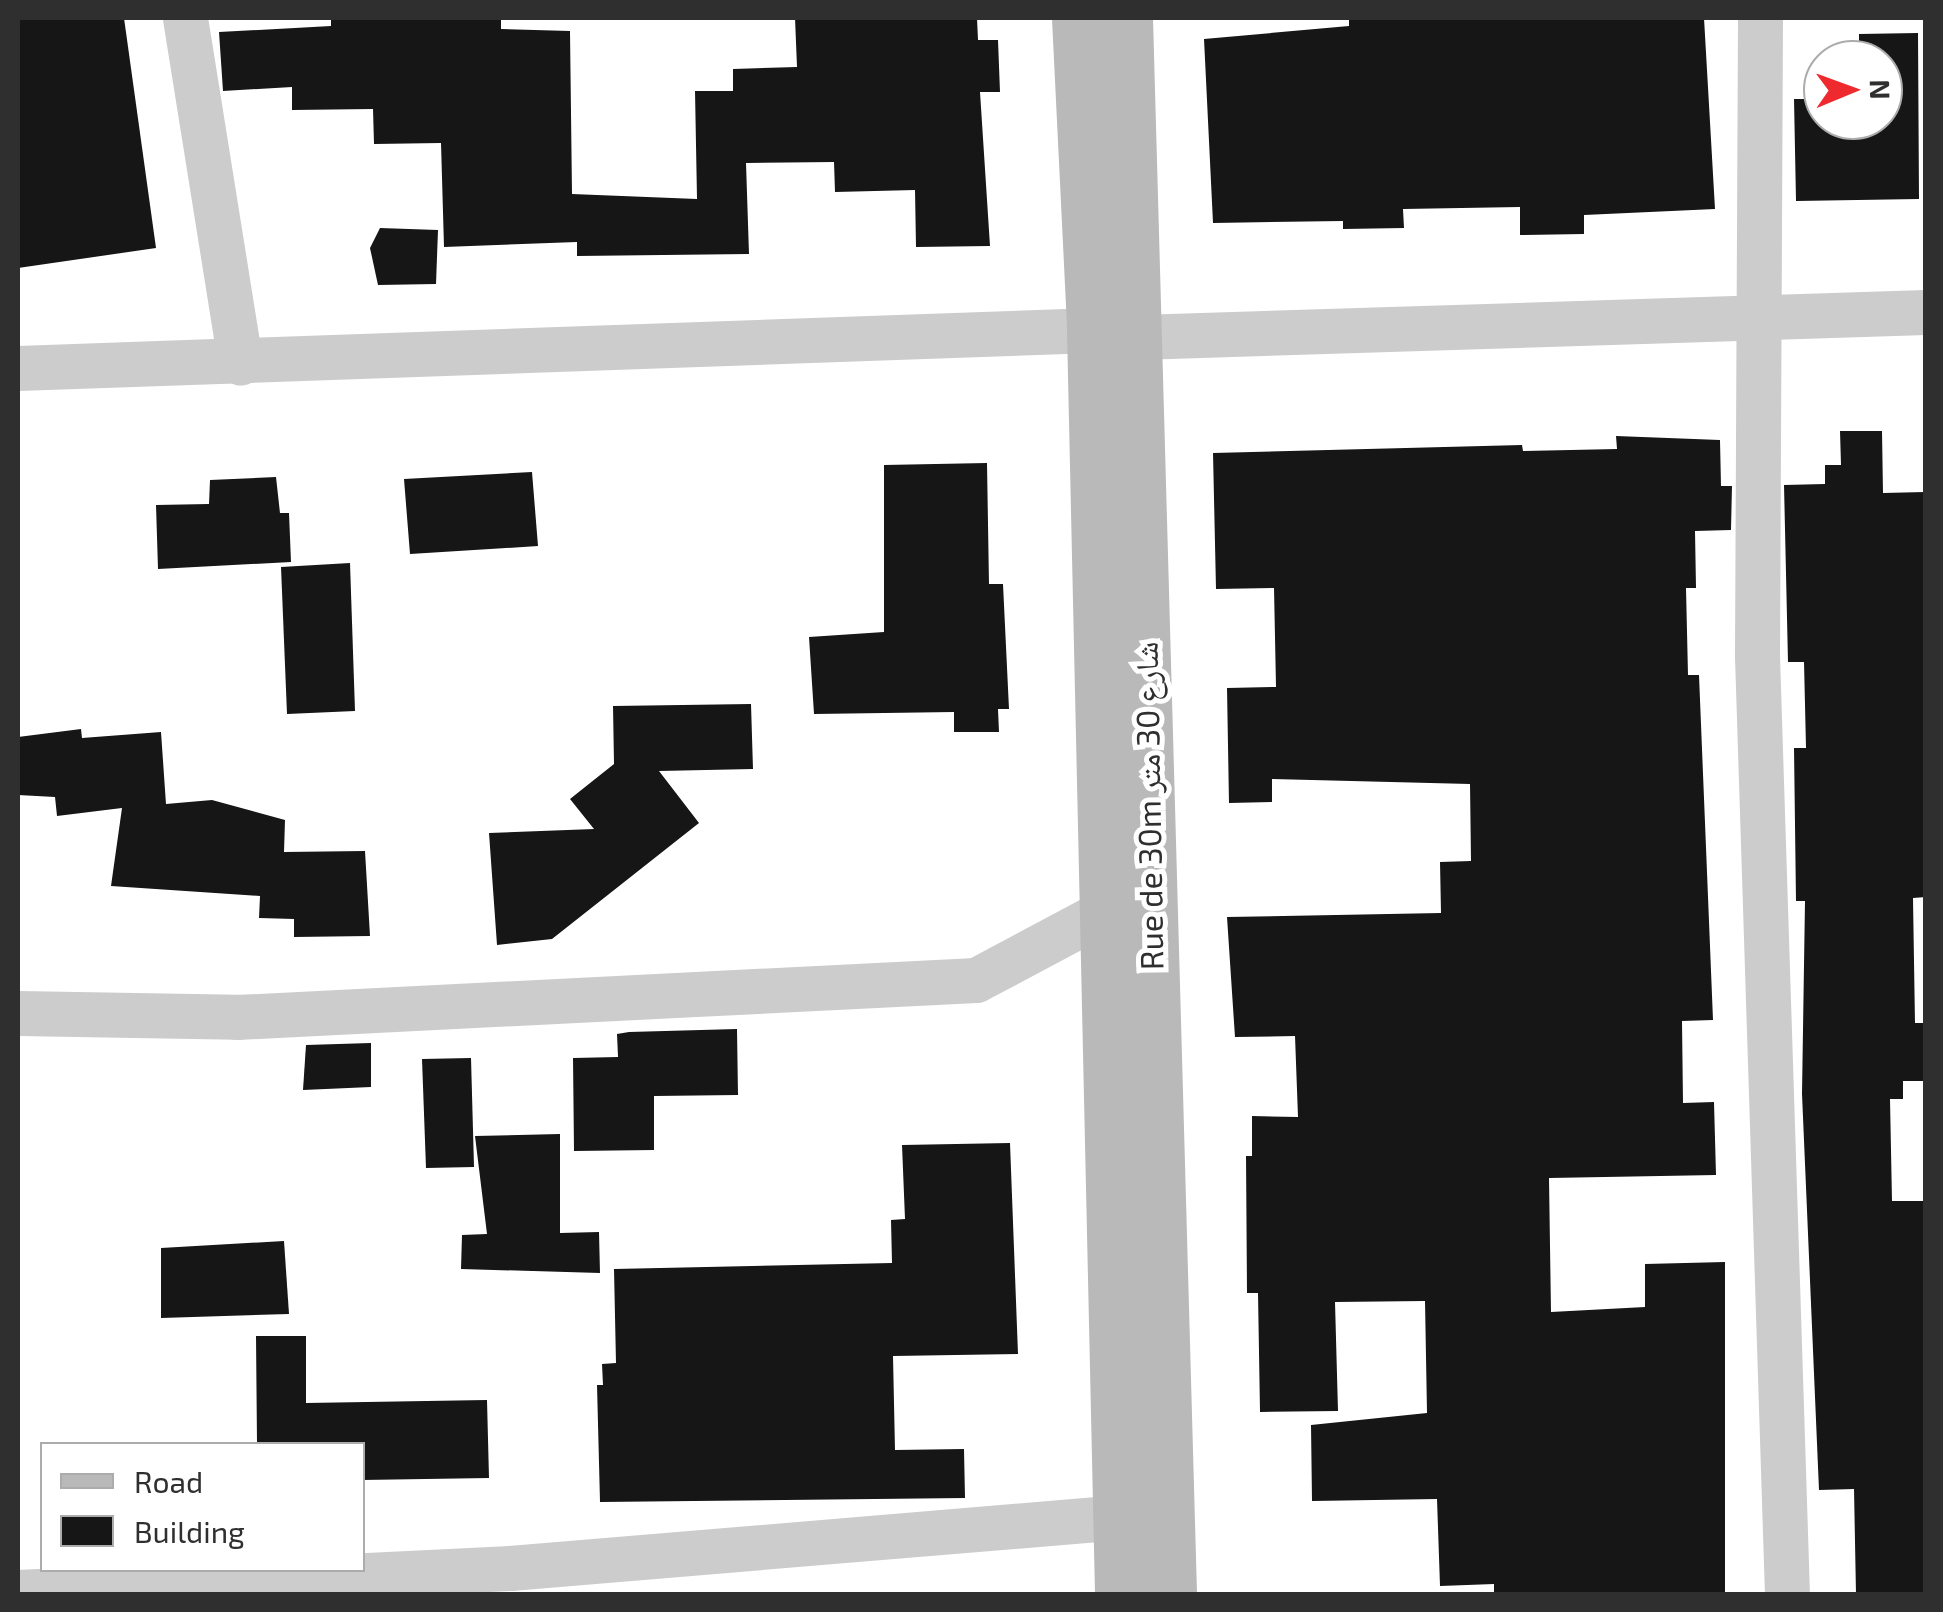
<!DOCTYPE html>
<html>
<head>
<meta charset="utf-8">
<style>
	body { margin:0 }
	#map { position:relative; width:1943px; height:1612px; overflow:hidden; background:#fff; font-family:"Exo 2","Noto Naskh Arabic",sans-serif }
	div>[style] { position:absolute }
	.building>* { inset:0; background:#161616 }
	.street>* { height:45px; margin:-22.5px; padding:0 22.5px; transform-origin:22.5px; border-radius:22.5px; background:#ccc }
	.secondary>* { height:55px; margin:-27.5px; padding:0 27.5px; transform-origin:27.5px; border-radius:27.5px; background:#b9b9b9 }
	span { translate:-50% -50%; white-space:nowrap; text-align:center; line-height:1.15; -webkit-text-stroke:10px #fff; paint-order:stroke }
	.street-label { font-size:32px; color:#2f2f2f }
	.frame { position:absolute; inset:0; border:20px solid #2f2f2f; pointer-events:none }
	.legend { position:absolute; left:40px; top:1442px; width:325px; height:130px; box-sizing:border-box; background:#fff; border:2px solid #acacac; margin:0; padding:12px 18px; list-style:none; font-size:30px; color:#2f2f2f }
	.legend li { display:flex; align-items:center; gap:20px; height:50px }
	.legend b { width:50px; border:2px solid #acacac }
	.north { position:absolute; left:1803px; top:40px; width:100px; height:100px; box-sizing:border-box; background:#fff; border:2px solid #acacac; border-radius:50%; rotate:89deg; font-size:28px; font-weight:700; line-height:40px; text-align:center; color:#2f2f2f }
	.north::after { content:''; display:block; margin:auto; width:35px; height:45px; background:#ee2a2f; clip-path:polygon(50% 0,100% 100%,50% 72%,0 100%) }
</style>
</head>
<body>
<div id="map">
	<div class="building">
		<div style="clip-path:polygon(18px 18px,124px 18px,156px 248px,18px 268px)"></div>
		<div style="clip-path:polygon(331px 18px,501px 18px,501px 29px,570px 31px,572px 194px,697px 199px,695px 91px,733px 91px,733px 69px,797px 67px,795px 18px,977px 18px,978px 40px,998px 40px,1000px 92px,980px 92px,990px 246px,916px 247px,915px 190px,835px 192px,834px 162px,746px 163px,749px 254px,577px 256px,577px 242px,444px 247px,441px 143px,374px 144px,373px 109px,292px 110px,292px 87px,223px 91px,219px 32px,331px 26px)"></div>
		<div style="clip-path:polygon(1349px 18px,1704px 18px,1715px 209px,1584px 215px,1584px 234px,1520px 235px,1520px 207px,1403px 209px,1404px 228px,1343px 229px,1343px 221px,1213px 223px,1204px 39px,1349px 26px)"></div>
		<div style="clip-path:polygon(1918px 33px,1919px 199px,1796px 201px,1794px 99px,1823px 99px,1823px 120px,1883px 120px,1883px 60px,1859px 60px,1859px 34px)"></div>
		<div style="clip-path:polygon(380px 228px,438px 230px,436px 284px,378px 285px,370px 248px)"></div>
		<div style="clip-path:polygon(1840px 431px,1882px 431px,1883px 493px,1925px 492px,1926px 897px,1913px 898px,1915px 1023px,1926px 1023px,1926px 1081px,1903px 1081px,1903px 1099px,1890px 1099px,1892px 1201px,1926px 1201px,1926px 1594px,1856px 1594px,1854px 1489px,1819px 1490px,1802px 1094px,1805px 901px,1796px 901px,1794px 748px,1806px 748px,1804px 662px,1788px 662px,1784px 485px,1825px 484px,1825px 465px,1841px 465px)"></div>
		<div style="clip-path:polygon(1616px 436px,1720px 440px,1721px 486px,1732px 486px,1731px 530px,1695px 531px,1696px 588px,1686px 588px,1688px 675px,1699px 675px,1713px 1020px,1682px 1021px,1683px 1103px,1714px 1102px,1716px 1175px,1549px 1178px,1551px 1312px,1645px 1307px,1645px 1264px,1725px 1262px,1725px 1594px,1494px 1594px,1494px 1584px,1440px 1586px,1437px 1499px,1312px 1501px,1311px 1425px,1427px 1413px,1425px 1301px,1335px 1302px,1338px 1411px,1260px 1412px,1258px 1293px,1247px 1293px,1246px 1156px,1252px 1156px,1252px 1116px,1298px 1117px,1295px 1036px,1235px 1037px,1227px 917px,1441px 913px,1440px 862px,1471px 861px,1470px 784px,1272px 779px,1272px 802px,1229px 803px,1227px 688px,1276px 687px,1274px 588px,1216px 589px,1213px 453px,1522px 445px,1523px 451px,1617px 449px)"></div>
		<div style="clip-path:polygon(987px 463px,989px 584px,1003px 584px,1009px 709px,998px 709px,999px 732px,954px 732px,954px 712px,814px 714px,809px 637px,884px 632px,884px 465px)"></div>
		<div style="clip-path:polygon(532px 472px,538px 546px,410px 554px,404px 479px)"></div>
		<div style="clip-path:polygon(276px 477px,280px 513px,289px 513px,291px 562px,158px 569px,156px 505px,209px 504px,210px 480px)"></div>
		<div style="clip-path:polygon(350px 563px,355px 711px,287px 714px,281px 567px)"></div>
		<div style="clip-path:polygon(751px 704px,753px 769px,659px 771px,699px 823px,552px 939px,497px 945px,489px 833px,594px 829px,570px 799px,614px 764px,613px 706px)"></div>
		<div style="clip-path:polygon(81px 729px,82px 738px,161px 732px,166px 804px,212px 800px,285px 820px,284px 852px,365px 851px,370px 936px,294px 937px,294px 919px,259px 918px,260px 896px,111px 886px,122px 808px,57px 816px,55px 797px,18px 795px,18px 737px)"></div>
		<div style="clip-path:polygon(737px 1029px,738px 1095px,654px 1096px,654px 1150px,574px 1151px,573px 1058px,618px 1057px,617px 1034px,629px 1032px)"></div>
		<div style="clip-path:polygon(371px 1043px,371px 1087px,303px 1090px,306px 1045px)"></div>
		<div style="clip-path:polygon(471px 1058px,474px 1167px,426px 1168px,422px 1059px)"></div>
		<div style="clip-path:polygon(560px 1134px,560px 1233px,599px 1232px,600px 1273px,461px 1269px,462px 1235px,487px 1234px,475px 1136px)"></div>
		<div style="clip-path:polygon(1010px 1143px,1018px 1354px,893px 1356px,895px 1450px,964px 1449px,965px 1498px,600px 1502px,597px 1385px,603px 1385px,602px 1364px,616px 1363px,614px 1269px,892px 1263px,891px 1220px,905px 1219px,902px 1145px)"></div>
		<div style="clip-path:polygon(284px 1241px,289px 1314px,161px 1318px,161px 1248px)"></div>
		<div style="clip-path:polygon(256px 1336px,306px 1336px,306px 1403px,487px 1400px,489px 1478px,362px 1480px,362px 1444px,257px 1444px)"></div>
	</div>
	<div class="street">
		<div style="left:185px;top:18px;width:349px;rotate:80.9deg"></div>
		<div style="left:1760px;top:18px;width:638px;rotate:90.27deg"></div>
		<div style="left:1757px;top:656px;width:938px;rotate:88.17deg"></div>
		<div style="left:18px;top:368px;width:1077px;rotate:-2.02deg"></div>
		<div style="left:1094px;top:330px;width:45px;rotate:9deg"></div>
		<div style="left:1138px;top:337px;width:788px;rotate:-1.82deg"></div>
		<div style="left:18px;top:1013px;width:219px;rotate:1deg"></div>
		<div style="left:237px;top:1017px;width:740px;rotate:-2.87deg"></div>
		<div style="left:976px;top:980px;width:147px;rotate:-28deg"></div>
		<div style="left:18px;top:1592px;width:493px;rotate:-2.8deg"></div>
		<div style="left:510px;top:1568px;width:613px;rotate:-4.77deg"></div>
	</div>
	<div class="secondary">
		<div style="left:1079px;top:18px;width:312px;rotate:87.2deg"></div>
		<div style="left:1094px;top:330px;width:1264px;rotate:88.73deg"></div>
		<div style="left:1125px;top:18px;width:1577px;rotate:88.4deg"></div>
	</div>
	<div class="street-label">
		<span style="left:1148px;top:806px;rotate:-91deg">Rue de 30m شارع 30 متر</span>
	</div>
	<div class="frame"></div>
	<ul class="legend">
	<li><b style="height:12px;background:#b9b9b9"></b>Road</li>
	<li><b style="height:28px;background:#161616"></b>Building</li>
	</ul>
	<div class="north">N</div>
</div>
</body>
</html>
